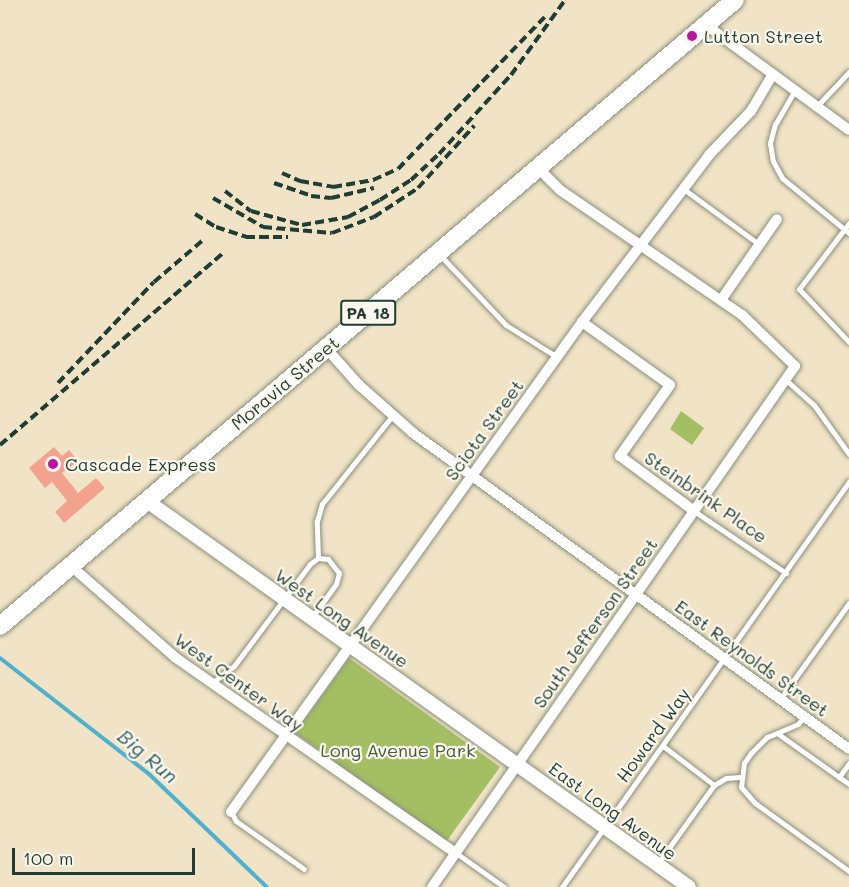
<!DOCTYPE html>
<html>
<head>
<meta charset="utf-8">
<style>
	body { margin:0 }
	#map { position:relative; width:849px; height:887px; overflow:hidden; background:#f1e3c6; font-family:Mali,sans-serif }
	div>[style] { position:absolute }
	.green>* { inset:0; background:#a4be64 }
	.stream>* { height:4px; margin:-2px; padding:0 2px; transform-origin:2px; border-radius:2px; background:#4fb1ce }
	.building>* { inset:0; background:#f3a28e }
	.roads { filter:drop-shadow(0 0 2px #88907d) drop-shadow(0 0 2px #88907d) }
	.service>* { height:5px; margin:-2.5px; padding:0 2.5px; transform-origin:2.5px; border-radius:2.5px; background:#fff }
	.minor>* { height:10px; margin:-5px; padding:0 5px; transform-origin:5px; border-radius:5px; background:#fff }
	.tertiary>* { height:14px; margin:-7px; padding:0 7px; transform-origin:7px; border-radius:7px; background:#fff }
	.primary>* { height:18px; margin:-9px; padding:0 9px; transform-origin:9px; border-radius:9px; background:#fff }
	.rail>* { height:4px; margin-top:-2px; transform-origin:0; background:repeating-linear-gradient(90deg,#1f3d34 0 9px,transparent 0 13.5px) }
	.dots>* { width:16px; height:16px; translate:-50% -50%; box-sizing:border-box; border:3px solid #fbf7ec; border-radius:50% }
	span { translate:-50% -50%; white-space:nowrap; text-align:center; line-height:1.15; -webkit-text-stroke:4.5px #fbf7ec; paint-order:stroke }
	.shield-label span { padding:2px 4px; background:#fbf7ec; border:2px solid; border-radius:4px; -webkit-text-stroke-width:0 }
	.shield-label { font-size:16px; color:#1f3d34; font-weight:700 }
	.poi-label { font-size:18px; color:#1f3d34 }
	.left { translate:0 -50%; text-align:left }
	.street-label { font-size:18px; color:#1f3d34 }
	.park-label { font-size:18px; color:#405d40 }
	.water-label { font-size:20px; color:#2d6062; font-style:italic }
	.scale { position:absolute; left:12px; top:848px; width:183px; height:27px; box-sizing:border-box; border:3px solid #1f3d34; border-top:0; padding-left:8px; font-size:18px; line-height:21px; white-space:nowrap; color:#1f3d34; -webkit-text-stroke:4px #fbf7ec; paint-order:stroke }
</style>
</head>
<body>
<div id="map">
	<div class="green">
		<div style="clip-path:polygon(681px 411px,704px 428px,692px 445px,670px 429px)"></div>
		<div style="clip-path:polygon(349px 658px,500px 767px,446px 842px,295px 733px)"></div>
	</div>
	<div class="stream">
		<div style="left:0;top:658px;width:189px;rotate:37.9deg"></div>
		<div style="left:149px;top:774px;width:163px;rotate:43.8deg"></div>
	</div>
	<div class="building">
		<div style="clip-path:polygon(54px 447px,62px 456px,69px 450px,78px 461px,62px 473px,78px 493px,96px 478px,105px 488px,64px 523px,55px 512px,67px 501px,52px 482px,45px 488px,29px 468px)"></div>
	</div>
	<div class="roads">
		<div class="service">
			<div style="left:795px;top:90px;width:39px;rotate:120deg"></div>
			<div style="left:775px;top:124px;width:20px;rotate:105deg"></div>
			<div style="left:770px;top:143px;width:18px;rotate:81deg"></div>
			<div style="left:773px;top:161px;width:19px;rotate:62deg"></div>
			<div style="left:782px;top:178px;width:87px;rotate:39.4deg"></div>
			<div style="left:817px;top:106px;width:47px;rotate:-46.7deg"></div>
			<div style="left:685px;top:190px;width:93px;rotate:36.3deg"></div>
			<div style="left:849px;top:223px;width:83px;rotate:127.1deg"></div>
			<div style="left:799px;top:289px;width:73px;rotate:46.7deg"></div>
			<div style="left:439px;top:254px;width:98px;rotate:46.7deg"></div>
			<div style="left:506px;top:325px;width:60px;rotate:32.1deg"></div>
			<div style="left:786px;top:380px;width:38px;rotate:42deg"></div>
			<div style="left:814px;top:405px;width:60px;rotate:54.5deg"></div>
			<div style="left:694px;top:511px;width:111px;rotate:34deg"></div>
			<div style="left:318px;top:558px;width:37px;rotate:-92deg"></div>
			<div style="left:317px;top:521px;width:18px;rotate:-74deg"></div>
			<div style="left:322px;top:504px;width:112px;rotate:-51.5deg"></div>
			<div style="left:212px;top:683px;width:28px;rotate:-38deg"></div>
			<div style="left:234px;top:666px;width:127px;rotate:-53.3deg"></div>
			<div style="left:310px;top:564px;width:10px;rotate:-37deg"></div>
			<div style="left:318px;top:558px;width:10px;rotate:6deg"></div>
			<div style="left:328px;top:559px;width:18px;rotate:52deg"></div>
			<div style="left:339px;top:573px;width:11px;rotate:105deg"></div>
			<div style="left:336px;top:584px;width:41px;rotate:126deg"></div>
			<div style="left:780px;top:699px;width:118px;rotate:-54.3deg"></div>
			<div style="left:804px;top:717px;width:9px;rotate:131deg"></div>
			<div style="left:798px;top:724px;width:34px;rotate:157deg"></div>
			<div style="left:767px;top:737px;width:23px;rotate:135deg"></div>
			<div style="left:751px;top:753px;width:12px;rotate:125deg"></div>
			<div style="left:744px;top:763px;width:24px;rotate:97deg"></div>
			<div style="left:741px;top:787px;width:21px;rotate:49deg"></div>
			<div style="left:755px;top:803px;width:116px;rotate:35.9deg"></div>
			<div style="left:777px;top:733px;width:76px;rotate:35.4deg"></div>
			<div style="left:839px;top:777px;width:17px;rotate:-54deg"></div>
			<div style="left:663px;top:746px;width:64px;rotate:37.4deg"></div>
			<div style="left:839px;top:777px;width:12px;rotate:35deg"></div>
			<div style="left:231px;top:812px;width:10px;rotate:61deg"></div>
			<div style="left:236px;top:821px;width:83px;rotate:35.2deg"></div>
			<div style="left:456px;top:853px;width:59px;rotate:35.3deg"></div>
			<div style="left:658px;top:863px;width:96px;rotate:-54.3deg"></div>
			<div style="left:714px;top:785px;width:14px;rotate:-30deg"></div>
			<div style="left:726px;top:778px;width:14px;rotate:-4deg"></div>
			<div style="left:562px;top:887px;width:497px;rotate:-54.7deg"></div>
		</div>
		<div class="minor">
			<div style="left:706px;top:25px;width:177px;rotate:36.3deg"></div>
			<div style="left:721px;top:300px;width:98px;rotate:-55.3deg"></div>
			<div style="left:582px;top:322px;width:108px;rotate:35.6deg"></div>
			<div style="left:670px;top:385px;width:87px;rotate:125.2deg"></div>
			<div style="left:620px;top:456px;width:92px;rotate:36.6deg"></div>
			<div style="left:326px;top:348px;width:50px;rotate:48.3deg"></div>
			<div style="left:359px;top:385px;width:72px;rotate:41.6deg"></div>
			<div style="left:413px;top:433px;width:538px;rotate:35.93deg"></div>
			<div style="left:71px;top:566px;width:140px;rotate:41.2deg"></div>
			<div style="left:176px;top:658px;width:341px;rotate:34.9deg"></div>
			<div style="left:231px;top:812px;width:603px;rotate:-54.38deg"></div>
			<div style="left:582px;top:322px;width:210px;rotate:-52.7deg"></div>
			<div style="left:709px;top:155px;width:61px;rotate:-46.3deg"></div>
			<div style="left:751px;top:111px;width:43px;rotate:-59.3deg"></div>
			<div style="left:432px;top:887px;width:635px;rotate:-55.13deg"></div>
			<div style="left:795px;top:366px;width:74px;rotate:-136.1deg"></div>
			<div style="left:742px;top:315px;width:221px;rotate:-145.5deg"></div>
			<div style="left:560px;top:190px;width:31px;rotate:-135deg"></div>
		</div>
		<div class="tertiary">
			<div style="left:147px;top:501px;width:665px;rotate:35.46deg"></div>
		</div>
		<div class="primary">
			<div style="left:0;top:626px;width:965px;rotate:-40.42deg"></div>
		</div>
	</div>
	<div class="rail">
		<div style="left:282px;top:173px;width:20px;rotate:24deg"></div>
		<div style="left:300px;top:181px;width:34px;rotate:10deg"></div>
		<div style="left:333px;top:187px;width:41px;rotate:-9.9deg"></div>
		<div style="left:373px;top:180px;width:27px;rotate:-24deg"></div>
		<div style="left:398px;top:169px;width:211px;rotate:-46deg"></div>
		<div style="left:274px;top:183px;width:39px;rotate:19deg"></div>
		<div style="left:311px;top:196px;width:20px;rotate:6deg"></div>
		<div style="left:331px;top:198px;width:44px;rotate:-13.1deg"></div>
		<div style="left:225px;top:191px;width:33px;rotate:38deg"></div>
		<div style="left:251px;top:211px;width:53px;rotate:15.4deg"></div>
		<div style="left:302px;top:225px;width:47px;rotate:-9.9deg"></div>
		<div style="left:348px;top:217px;width:36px;rotate:-28deg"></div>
		<div style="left:380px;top:200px;width:37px;rotate:-33deg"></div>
		<div style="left:411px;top:180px;width:38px;rotate:-43deg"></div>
		<div style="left:439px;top:154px;width:107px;rotate:-47.7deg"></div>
		<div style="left:511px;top:75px;width:92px;rotate:-54.2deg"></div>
		<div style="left:213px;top:198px;width:58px;rotate:30.1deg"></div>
		<div style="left:263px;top:227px;width:69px;rotate:5deg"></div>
		<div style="left:332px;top:233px;width:45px;rotate:-20.9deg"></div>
		<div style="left:374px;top:217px;width:53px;rotate:-33.4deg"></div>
		<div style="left:418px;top:188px;width:84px;rotate:-47.9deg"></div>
		<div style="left:195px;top:214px;width:25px;rotate:32deg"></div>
		<div style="left:216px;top:227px;width:32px;rotate:18deg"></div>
		<div style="left:246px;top:237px;width:42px"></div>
		<div style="left:58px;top:383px;width:139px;rotate:-46.5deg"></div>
		<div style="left:154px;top:282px;width:65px;rotate:-40.6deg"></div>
		<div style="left:0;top:445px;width:294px;rotate:-40.7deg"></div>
	</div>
	<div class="dots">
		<div style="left:692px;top:36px;background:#b5179e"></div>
		<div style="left:53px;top:464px;background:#b5179e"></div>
	</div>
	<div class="shield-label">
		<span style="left:368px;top:313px">PA 18</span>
	</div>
	<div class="poi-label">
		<span class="left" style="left:704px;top:36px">Lutton Street</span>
		<span class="left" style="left:65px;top:464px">Cascade Express</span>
	</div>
	<div class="street-label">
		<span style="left:285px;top:383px;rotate:-40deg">Moravia Street</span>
		<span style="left:484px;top:430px;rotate:-54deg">Sciota Street</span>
		<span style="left:706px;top:497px;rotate:35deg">Steinbrink Place</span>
		<span style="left:342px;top:618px;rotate:35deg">West Long Avenue</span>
		<span style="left:595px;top:623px;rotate:-55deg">South Jefferson Street</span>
		<span style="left:752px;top:658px;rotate:36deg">East Reynolds Street</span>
		<span style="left:239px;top:682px;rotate:36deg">West Center Way</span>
		<span style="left:653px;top:735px;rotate:-54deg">Howard Way</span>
		<span style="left:613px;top:811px;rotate:36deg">East Long Avenue</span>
	</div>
	<div class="park-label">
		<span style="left:398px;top:750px">Long Avenue Park</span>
	</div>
	<div class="water-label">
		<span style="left:148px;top:756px;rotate:40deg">Big Run</span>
	</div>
	<div class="scale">100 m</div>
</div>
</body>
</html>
